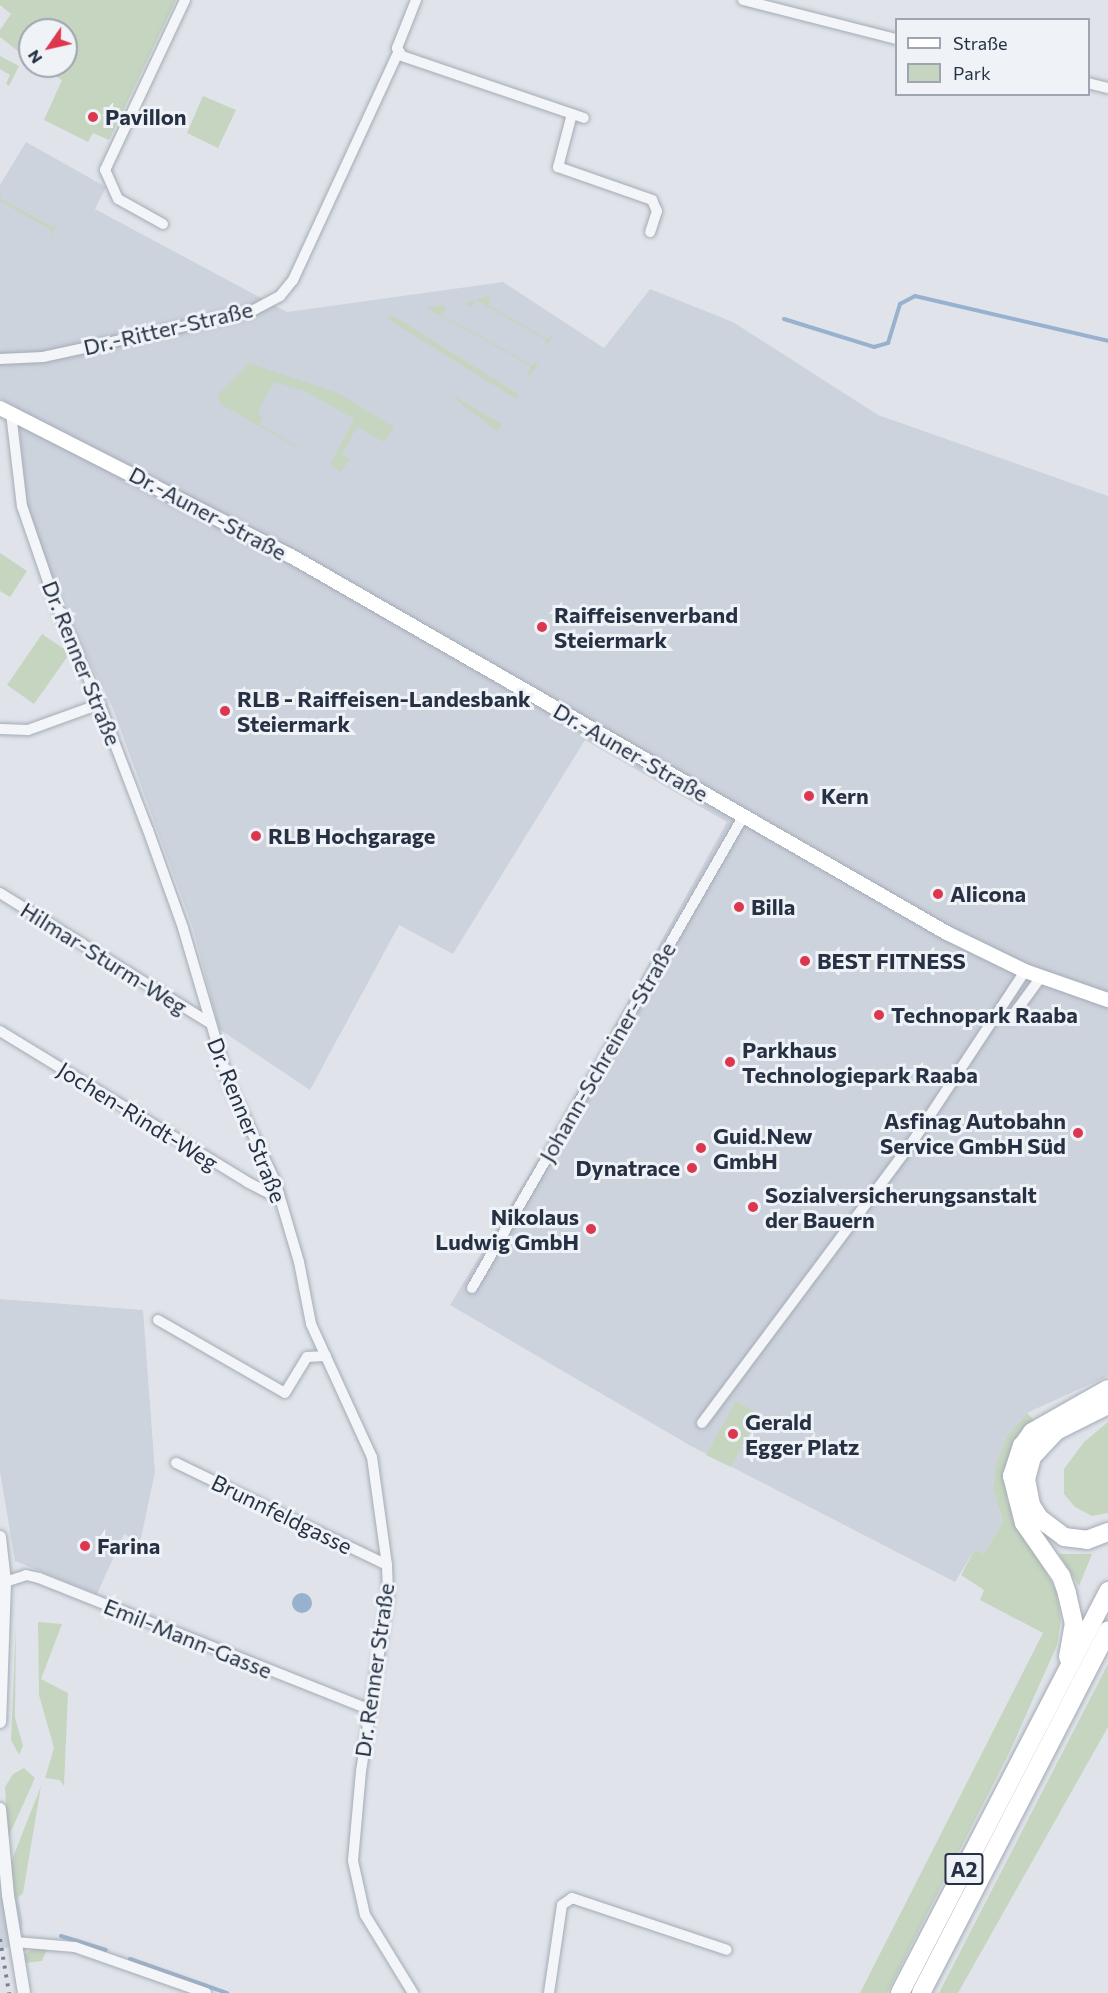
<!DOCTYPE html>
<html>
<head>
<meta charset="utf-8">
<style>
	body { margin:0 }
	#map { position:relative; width:1108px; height:1993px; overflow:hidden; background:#e0e4ea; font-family:Commissioner,sans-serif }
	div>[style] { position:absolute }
	.built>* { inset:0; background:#cdd3dd }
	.green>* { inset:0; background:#c5d5c0 }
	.water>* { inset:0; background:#97b1ce }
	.round { border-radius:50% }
	.stream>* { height:4px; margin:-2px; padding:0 2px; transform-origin:2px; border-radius:2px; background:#97b1ce }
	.roads { filter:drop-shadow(0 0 2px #a4abb5) drop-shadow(0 0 2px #a4abb5) }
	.minor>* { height:10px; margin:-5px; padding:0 5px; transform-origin:5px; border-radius:5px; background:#f3f5f8 }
	.tertiary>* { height:12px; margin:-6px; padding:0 6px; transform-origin:6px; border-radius:6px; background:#f3f5f8 }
	.secondary>* { height:14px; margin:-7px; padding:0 7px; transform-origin:7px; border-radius:7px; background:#fff }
	.motorway>* { height:18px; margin:-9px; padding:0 9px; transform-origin:9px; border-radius:9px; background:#fff }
	.rail>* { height:4px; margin-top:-2px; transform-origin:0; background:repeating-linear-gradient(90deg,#778296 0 3px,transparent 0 9px) }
	.dots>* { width:16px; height:16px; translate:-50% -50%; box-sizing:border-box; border:3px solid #eff3f8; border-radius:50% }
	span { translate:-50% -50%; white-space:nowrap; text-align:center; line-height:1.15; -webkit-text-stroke:6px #eff3f8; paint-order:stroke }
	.shield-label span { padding:2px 4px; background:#eff3f8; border:2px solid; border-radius:4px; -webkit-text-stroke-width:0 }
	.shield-label { font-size:21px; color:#263144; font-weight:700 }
	.poi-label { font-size:22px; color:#263144; font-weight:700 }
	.left { translate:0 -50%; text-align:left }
	.right { translate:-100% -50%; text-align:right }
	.street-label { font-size:22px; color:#263144 }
	.legend { position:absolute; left:895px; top:18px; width:195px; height:78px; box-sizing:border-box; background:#eff3f8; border:2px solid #9fa5b0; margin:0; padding:8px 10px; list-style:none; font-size:18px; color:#263144 }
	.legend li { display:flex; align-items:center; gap:12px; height:30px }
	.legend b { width:30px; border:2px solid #9fa5b0 }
	.north { position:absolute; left:18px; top:18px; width:60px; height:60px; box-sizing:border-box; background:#eff3f8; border:2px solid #9fa5b0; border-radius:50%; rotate:236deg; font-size:16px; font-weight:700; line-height:24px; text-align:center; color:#263144 }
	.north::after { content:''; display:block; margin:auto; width:21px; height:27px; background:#dd374f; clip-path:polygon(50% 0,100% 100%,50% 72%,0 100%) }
</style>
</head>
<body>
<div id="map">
	<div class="built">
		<div style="clip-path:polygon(26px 142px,106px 187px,95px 209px,287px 312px,503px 282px,604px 348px,650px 289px,733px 322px,878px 415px,1108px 496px,1108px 1376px,1027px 1413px,1007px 1436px,995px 1467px,993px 1490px,1003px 1521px,984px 1554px,975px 1549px,955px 1582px,691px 1446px,450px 1305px,564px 1117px,727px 822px,585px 740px,453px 954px,399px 925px,310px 1090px,219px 1029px,193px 928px,112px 706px,57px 597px,27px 506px,17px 408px,0 398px,0 185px)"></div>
		<div style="clip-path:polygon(0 1299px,143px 1310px,155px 1472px,140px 1543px,124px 1534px,97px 1594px,15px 1561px,0 1472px)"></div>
		<div style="clip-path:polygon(0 1805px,23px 1923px,21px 1935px,11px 1947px,0 1948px)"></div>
	</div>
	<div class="green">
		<div style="clip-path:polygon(0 0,176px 0,109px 140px,93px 133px,88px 142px,44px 120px,62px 80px,54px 75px,57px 66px,66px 66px,66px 30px,30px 30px,28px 59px,0 37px,0 30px,11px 14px,0 5px)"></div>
		<div style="clip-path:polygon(0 56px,19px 66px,9px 86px,6px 84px,10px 75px,0 69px)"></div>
		<div style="clip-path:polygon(203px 96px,236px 110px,218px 148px,187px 133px)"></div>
		<div style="clip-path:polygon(2px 189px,0 198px,52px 227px,59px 221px,49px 239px,51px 230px,0 201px,0 193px)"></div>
		<div style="clip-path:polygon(488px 296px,491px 297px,488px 305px,547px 339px,554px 333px,545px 349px,546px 340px,486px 306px,476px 300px,471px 307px,465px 303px)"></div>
		<div style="clip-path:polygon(442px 305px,446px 308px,442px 315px,532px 365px,539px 361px,530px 376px,527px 375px,531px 366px,427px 308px)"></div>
		<div style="clip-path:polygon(395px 317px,518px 394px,516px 399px,386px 318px)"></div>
		<div style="clip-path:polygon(249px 363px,338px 393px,394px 427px,384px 442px,357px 427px,342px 454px,350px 459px,341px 472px,330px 465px,354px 419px,305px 391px,274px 382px,258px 412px,263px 418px,260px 424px,319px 460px,220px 404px,218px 394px)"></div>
		<div style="clip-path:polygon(456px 397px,502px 424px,497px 431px,455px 399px)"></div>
		<div style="clip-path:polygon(0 553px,27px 571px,10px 597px,0 591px)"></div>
		<div style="clip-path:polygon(42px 634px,70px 653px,34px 704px,7px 685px)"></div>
		<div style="clip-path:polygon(736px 1401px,759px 1414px,731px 1467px,706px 1455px)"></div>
		<div style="clip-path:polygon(1027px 1413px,1034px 1420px,1020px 1436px,1006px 1478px,1007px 1500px,1056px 1590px,1061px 1619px,1057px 1645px,1010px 1751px,887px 1993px,860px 1993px,1043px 1633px,980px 1600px,984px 1590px,961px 1575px,975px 1549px,984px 1554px,1003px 1521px,993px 1490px,995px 1467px,1007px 1436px)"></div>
		<div style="clip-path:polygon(1108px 1422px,1108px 1513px,1092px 1516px,1075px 1507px,1064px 1494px,1064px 1469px,1084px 1442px)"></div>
		<div style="clip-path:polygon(1059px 1554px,1092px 1554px,1079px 1586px)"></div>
		<div style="clip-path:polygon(38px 1622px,62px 1624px,41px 1679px,68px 1693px,64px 1786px,60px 1780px,45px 1778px,54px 1748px,39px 1695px)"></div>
		<div style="clip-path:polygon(16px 1626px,15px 1717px,23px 1746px,19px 1755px,11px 1740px)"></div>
		<div style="clip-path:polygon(1108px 1664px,1108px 1727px,958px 1993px,939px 1993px)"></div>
		<div style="clip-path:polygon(24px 1768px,35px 1778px,8px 1838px,5px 1787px,13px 1774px)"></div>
		<div style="clip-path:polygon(41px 1786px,23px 1893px,15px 1900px,10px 1865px)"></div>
		<div style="clip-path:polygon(34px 1948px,47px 1949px,42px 1961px,25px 1963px,25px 1954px)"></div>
	</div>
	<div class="water">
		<div class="round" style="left:292px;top:1593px;width:20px;height:20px"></div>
	</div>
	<div class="stream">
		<div style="left:784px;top:319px;width:94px;rotate:17.3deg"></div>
		<div style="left:874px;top:347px;width:15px;rotate:-16deg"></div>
		<div style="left:888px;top:343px;width:41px;rotate:-72.9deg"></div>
		<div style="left:900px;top:304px;width:17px;rotate:-28deg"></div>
		<div style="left:915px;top:296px;width:198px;rotate:13.1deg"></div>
		<div style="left:61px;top:1936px;width:47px;rotate:17.3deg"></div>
		<div style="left:130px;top:1959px;width:103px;rotate:19.3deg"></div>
	</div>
	<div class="roads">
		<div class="minor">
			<div style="left:416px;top:0;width:52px;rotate:111.6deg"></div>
			<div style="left:397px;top:48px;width:9px;rotate:58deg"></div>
			<div style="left:402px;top:56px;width:192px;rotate:18.8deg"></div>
			<div style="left:743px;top:0;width:158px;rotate:14.3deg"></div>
			<div style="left:1088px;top:83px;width:21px;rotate:14deg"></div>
			<div style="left:572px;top:114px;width:55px;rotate:104.8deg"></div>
			<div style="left:558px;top:167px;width:100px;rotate:19.3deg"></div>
			<div style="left:652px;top:200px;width:12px;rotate:66deg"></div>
			<div style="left:657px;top:211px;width:22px;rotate:108deg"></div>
			<div style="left:163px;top:224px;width:51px;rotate:-150.9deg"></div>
			<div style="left:118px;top:199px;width:32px;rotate:-114deg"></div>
			<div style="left:105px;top:170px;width:188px;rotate:-64.8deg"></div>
			<div style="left:0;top:359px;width:43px;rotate:-2.7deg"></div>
			<div style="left:43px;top:357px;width:212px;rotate:-12.3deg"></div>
			<div style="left:250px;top:312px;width:34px;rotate:-28deg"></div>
			<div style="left:280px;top:296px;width:21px;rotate:-51deg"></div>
			<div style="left:293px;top:280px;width:250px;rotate:-65.2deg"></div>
			<div style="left:11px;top:413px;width:94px;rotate:83.3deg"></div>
			<div style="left:22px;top:506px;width:102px;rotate:71deg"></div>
			<div style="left:55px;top:602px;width:107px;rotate:66.3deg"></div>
			<div style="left:98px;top:700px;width:139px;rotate:69deg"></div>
			<div style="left:148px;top:830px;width:104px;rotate:70.3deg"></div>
			<div style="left:183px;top:928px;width:163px;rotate:73.6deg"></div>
			<div style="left:229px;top:1084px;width:107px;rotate:64.6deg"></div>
			<div style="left:275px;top:1181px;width:84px;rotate:73.5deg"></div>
			<div style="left:299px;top:1262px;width:63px;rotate:79deg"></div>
			<div style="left:311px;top:1324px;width:146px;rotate:65.4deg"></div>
			<div style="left:372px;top:1457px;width:109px;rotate:82.1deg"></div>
			<div style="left:387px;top:1565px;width:30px;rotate:88deg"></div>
			<div style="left:388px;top:1595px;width:178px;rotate:98.7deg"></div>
			<div style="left:361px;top:1771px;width:90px;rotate:95.1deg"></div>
			<div style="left:353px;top:1861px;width:55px;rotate:77.5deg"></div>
			<div style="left:365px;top:1915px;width:92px;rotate:58.4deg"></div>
			<div style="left:0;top:729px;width:28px;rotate:2deg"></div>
			<div style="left:28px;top:730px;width:77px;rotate:-19.9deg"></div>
			<div style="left:0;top:893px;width:245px;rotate:31.8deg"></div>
			<div style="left:1011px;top:1018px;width:51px;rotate:-53.8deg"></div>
			<div style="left:0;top:1031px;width:289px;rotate:31.4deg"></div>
			<div style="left:247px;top:1182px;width:27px;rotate:27deg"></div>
			<div style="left:271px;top:1194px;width:8px"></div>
			<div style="left:472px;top:1288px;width:543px;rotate:-60.09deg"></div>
			<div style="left:158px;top:1320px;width:146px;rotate:29.9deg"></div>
			<div style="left:285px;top:1393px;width:42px;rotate:-58.6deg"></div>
			<div style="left:307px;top:1357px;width:19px;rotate:-3deg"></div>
			<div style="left:702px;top:1423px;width:352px;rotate:-53.2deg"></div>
			<div style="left:913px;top:1141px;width:204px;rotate:-56.6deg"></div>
			<div style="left:176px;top:1463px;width:234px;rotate:25.8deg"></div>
			<div style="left:5px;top:1582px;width:22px;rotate:-18deg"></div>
			<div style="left:26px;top:1575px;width:13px;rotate:13deg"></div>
			<div style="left:39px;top:1578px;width:356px;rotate:21.7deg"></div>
			<div style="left:15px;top:1942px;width:60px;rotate:4.8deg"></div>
			<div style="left:75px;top:1947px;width:139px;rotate:19.3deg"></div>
			<div style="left:549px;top:1993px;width:89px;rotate:-81.6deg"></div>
			<div style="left:562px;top:1905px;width:12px;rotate:-35deg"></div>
			<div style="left:572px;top:1898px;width:163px;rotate:18.5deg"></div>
		</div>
		<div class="tertiary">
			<div style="left:0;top:1537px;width:45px;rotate:83.7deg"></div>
			<div style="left:5px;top:1582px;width:140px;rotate:92deg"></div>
			<div style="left:0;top:1809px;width:86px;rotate:84.7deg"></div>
			<div style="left:8px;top:1895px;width:99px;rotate:80.7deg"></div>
		</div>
		<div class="secondary">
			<div style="left:0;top:408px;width:326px;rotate:27deg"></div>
			<div style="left:291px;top:556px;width:757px;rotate:29.89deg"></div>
			<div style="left:947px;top:933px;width:87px;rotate:26deg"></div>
			<div style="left:1025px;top:971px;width:88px;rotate:19.3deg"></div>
		</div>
		<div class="motorway">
			<div style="left:1108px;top:1405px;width:58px;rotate:153.4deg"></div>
			<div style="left:1056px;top:1431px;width:35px;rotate:133deg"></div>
			<div style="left:1032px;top:1457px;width:23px;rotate:105deg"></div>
			<div style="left:1026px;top:1479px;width:26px;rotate:79deg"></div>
			<div style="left:1031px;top:1505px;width:15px;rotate:58deg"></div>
			<div style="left:1039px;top:1518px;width:31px;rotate:37deg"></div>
			<div style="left:1064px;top:1537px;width:23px;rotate:7deg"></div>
			<div style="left:1087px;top:1540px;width:22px;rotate:-21deg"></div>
			<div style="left:1068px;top:1657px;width:34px;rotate:-80deg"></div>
			<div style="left:1074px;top:1624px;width:32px;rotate:-103deg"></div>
			<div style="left:1067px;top:1593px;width:18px;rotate:-109deg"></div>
			<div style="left:1061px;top:1576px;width:65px;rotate:-124.9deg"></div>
			<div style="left:1024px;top:1523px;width:49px;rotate:-104.3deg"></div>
			<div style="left:1012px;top:1476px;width:32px;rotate:-72deg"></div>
			<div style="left:1022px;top:1446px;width:17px;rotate:-54deg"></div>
			<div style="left:1032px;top:1432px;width:87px;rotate:-29.5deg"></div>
			<div style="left:900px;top:1993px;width:453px;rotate:-62.6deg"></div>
			<div style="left:921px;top:1993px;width:408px;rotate:-62.7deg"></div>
		</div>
	</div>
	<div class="rail">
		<div style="left:0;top:1939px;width:55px;rotate:80.5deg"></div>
	</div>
	<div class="dots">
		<div style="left:93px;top:117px;background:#dd374f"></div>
		<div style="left:542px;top:627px;background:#dd374f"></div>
		<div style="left:225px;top:711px;background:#dd374f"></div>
		<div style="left:809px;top:796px;background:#dd374f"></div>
		<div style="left:256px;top:836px;background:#dd374f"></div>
		<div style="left:938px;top:894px;background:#dd374f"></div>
		<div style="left:739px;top:907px;background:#dd374f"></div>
		<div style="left:805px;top:961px;background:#dd374f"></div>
		<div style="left:879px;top:1015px;background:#dd374f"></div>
		<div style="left:730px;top:1062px;background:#dd374f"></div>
		<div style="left:1078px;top:1133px;background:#dd374f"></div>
		<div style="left:701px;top:1148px;background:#dd374f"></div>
		<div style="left:692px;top:1168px;background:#dd374f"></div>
		<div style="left:753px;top:1207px;background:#dd374f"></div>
		<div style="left:591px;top:1229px;background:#dd374f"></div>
		<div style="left:733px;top:1434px;background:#dd374f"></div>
		<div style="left:85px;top:1546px;background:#dd374f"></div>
	</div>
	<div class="shield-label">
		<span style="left:964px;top:1869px">A2</span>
	</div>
	<div class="poi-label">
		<span class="left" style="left:105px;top:117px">Pavillon</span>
		<span class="left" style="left:554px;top:627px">Raiffeisenverband<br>Steiermark</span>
		<span class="left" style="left:237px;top:711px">RLB - Raiffeisen-Landesbank<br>Steiermark</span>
		<span class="left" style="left:821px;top:796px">Kern</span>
		<span class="left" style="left:268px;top:836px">RLB Hochgarage</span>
		<span class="left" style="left:950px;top:894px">Alicona</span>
		<span class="left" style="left:751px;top:907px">Billa</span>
		<span class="left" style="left:817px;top:961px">BEST FITNESS</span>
		<span class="left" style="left:891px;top:1015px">Technopark Raaba</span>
		<span class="left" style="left:742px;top:1062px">Parkhaus<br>Technologiepark Raaba</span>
		<span class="right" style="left:1066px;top:1133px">Asfinag Autobahn<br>Service GmbH Süd</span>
		<span class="left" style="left:713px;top:1148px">Guid.New<br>GmbH</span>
		<span class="right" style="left:680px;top:1168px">Dynatrace</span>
		<span class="left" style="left:765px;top:1207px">Sozialversicherungsanstalt<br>der Bauern</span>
		<span class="right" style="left:579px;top:1229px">Nikolaus<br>Ludwig GmbH</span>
		<span class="left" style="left:745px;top:1434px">Gerald<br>Egger Platz</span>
		<span class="left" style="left:97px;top:1546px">Farina</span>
	</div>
	<div class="street-label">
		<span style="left:168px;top:328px;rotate:-13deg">Dr.-Ritter-Straße</span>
		<span style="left:208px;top:513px;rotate:28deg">Dr.-Auner-Straße</span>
		<span style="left:82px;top:663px;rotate:68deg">Dr. Renner Straße</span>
		<span style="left:631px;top:752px;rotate:30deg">Dr.-Auner-Straße</span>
		<span style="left:104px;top:958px;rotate:32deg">Hilmar-Sturm-Weg</span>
		<span style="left:607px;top:1052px;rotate:-60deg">Johann-Schreiner-Straße</span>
		<span style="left:138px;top:1116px;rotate:32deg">Jochen-Rindt-Weg</span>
		<span style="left:247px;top:1120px;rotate:68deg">Dr. Renner Straße</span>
		<span style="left:282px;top:1514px;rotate:26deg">Brunnfeldgasse</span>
		<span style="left:188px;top:1638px;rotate:22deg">Emil-Mann-Gasse</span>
		<span style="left:374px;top:1670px;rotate:-82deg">Dr. Renner Straße</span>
	</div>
	<ul class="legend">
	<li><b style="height:8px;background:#fff"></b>Straße</li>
	<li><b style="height:16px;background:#c5d5c0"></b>Park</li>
	</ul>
	<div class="north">N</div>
</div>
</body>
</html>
